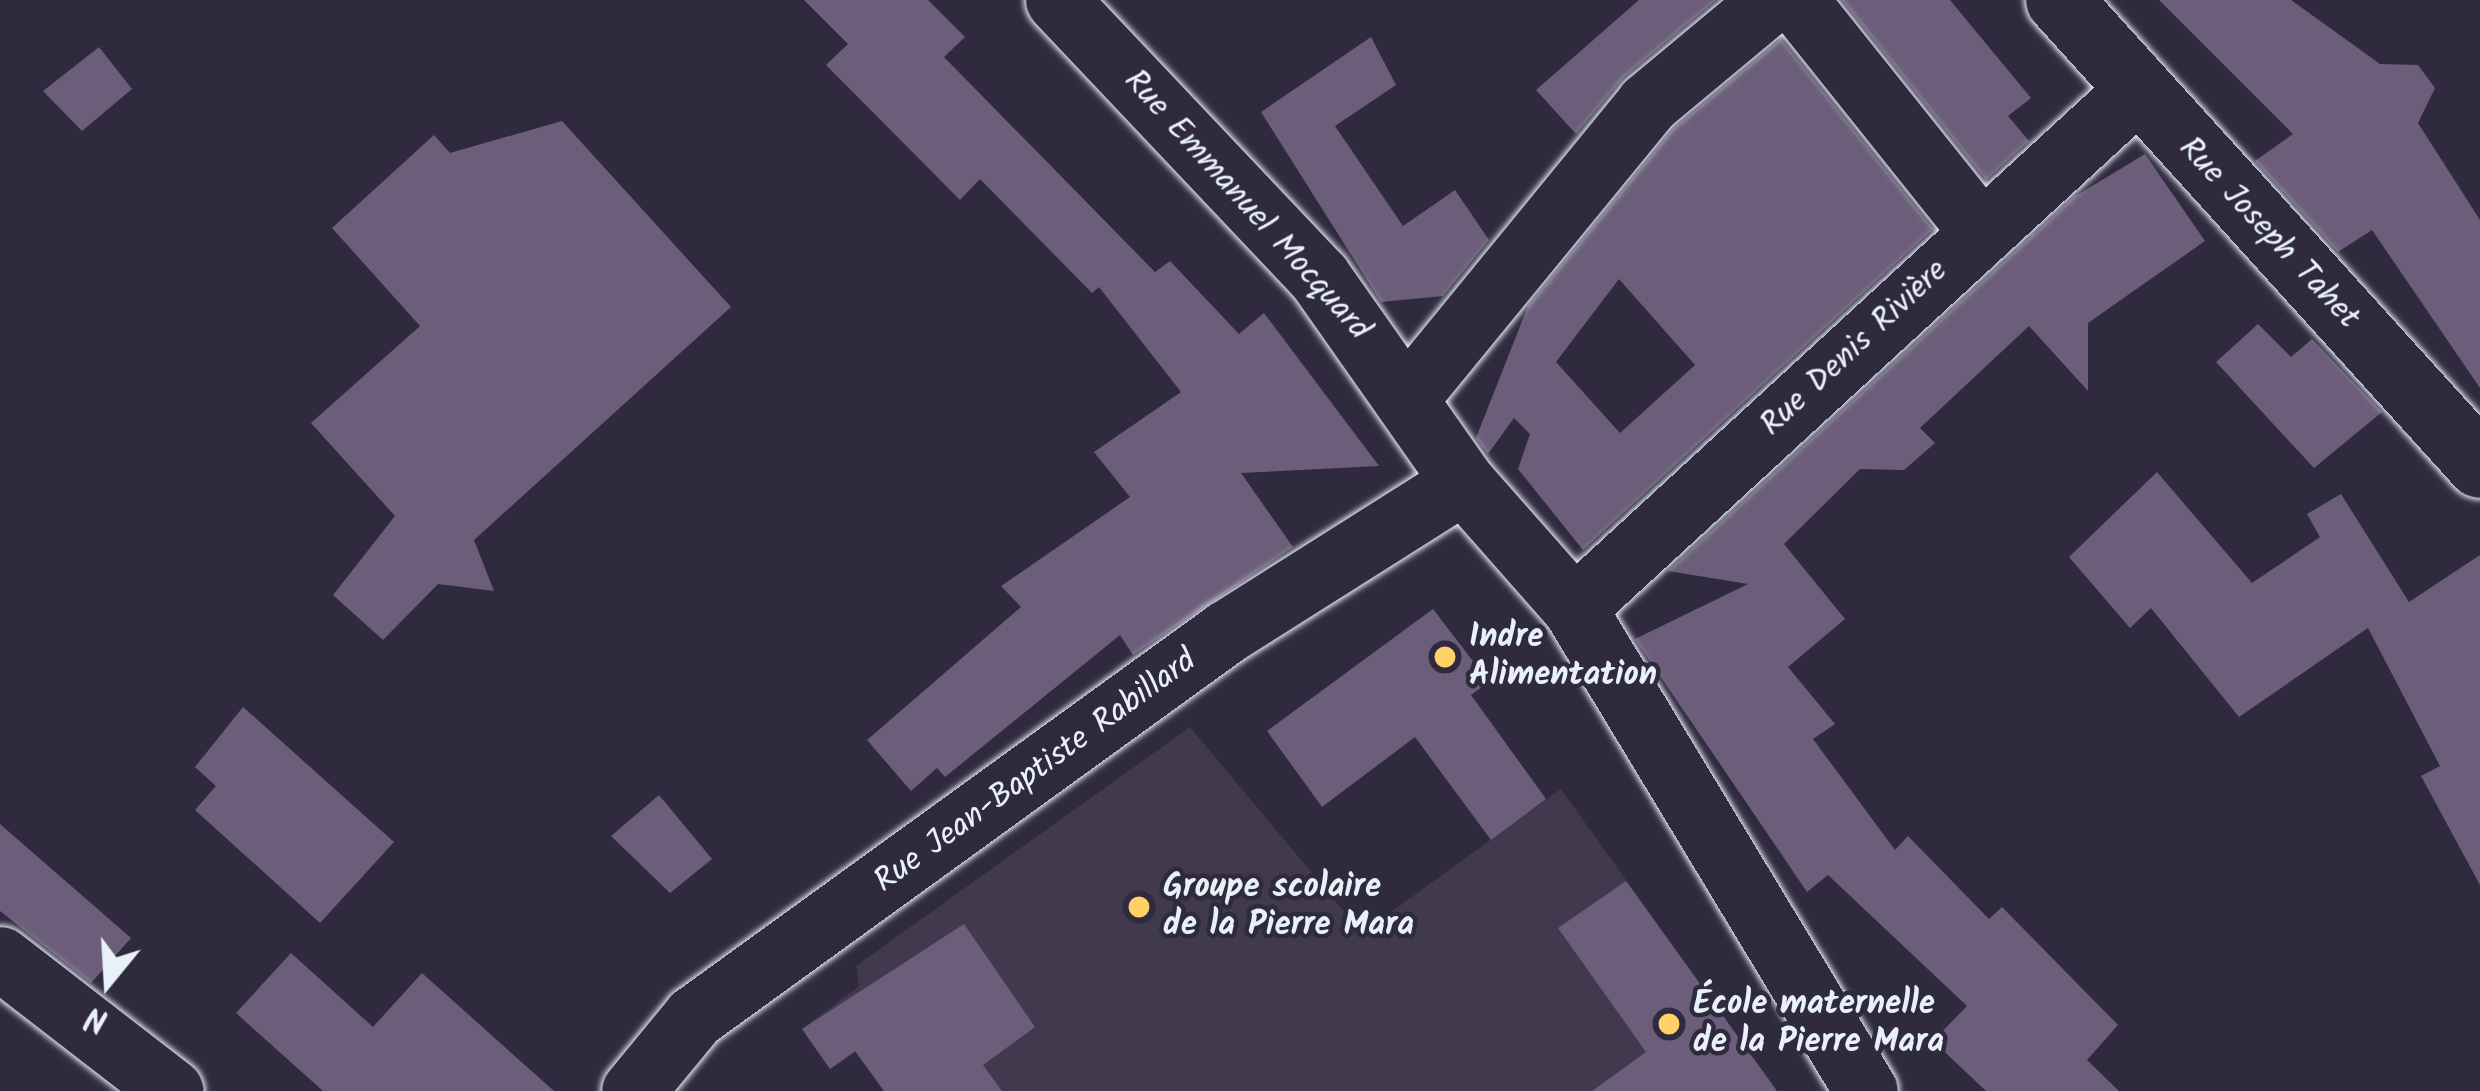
<!DOCTYPE html>
<html>
<head>
<meta charset="utf-8">
<style>
	body { margin:0 }
	#map { position:relative; width:2480px; height:1091px; overflow:hidden; background:#2f2a3d; font-family:Kalam,sans-serif }
	div>[style] { position:absolute }
	.built>* { inset:0; background:#413a4f }
	.building>* { inset:0; background:#6c5e7a }
	.roads { filter:drop-shadow(0 0 3px #e8f1f8) drop-shadow(0 0 3px #e8f1f8) }
	.street>* { height:63px; margin:-31.5px; padding:0 31.5px; transform-origin:31.5px; border-radius:31.5px; background:#2f2a3d }
	.secondary>* { height:66px; margin:-33px; padding:0 33px; transform-origin:33px; border-radius:33px; background:#2f2a3d }
	.dots>* { width:33px; height:33px; translate:-50% -50%; box-sizing:border-box; border:6px solid #2f2a3d; border-radius:50% }
	span { translate:-50% -50%; white-space:nowrap; text-align:center; line-height:1.15; -webkit-text-stroke:9px #2f2a3d; paint-order:stroke }
	.street-label { font-size:33px; color:#e8f1f8 }
	.poi-label { font-size:33px; color:#e8f1f8; font-weight:700 }
	.left { translate:0 -50%; text-align:left }
	.north { position:absolute; left:48px; top:923px; width:120px; height:120px; -webkit-text-stroke:9px #2f2a3d; paint-order:stroke; rotate:198deg; font-size:33px; font-weight:700; line-height:48px; text-align:center; color:#e8f1f8 }
	.north::after { content:''; display:block; margin:auto; width:42px; height:54px; background:#e8f1f8; clip-path:polygon(50% 0,100% 100%,50% 72%,0 100%) }
</style>
</head>
<body>
<div id="map">
	<div class="built">
		<div style="clip-path:polygon(1190px 727px,1362px 933px,1561px 789px,1769px 1080px,1754px 1091px,884px 1091px,856px 1052px,830px 1069px,802px 1029px,859px 986px,856px 966px)"></div>
	</div>
	<div class="building">
		<div style="clip-path:polygon(804px 0,928px 0,965px 37px,944px 57px,1155px 272px,1170px 261px,1239px 334px,1264px 313px,1379px 466px,1241px 473px,1293px 547px,1133px 655px,1120px 635px,945px 777px,937px 768px,911px 791px,867px 740px,1021px 607px,1001px 586px,1130px 497px,1094px 452px,1181px 392px,1099px 287px,1092px 293px,980px 179px,960px 200px,826px 65px,848px 44px)"></div>
		<div style="clip-path:polygon(1639px 0,1716px 0,1624px 77px,1576px 134px,1536px 90px)"></div>
		<div style="clip-path:polygon(1842px 0,1950px 0,2031px 98px,2008px 116px,2029px 141px,1986px 180px)"></div>
		<div style="clip-path:polygon(2159px 0,2291px 0,2380px 64px,2418px 65px,2435px 88px,2418px 123px,2480px 220px,2480px 388px,2372px 230px,2338px 252px,2255px 161px,2293px 134px)"></div>
		<div style="clip-path:polygon(1371px 37px,1396px 85px,1335px 126px,1403px 226px,1455px 190px,1489px 240px,1443px 296px,1381px 302px,1261px 112px)"></div>
		<div style="clip-path:polygon(evenodd,1781px 39px,1933px 229px,1583px 550px,1518px 469px,1530px 434px,1514px 418px,1488px 454px,1476px 438px,1528px 306px,1673px 129px,1781px 39px,1619px 279px,1695px 365px,1620px 433px,1556px 362px,1619px 279px)"></div>
		<div style="clip-path:polygon(99px 47px,132px 89px,82px 131px,43px 91px)"></div>
		<div style="clip-path:polygon(562px 121px,731px 307px,474px 540px,494px 591px,438px 584px,383px 640px,333px 595px,395px 516px,311px 423px,420px 326px,332px 228px,434px 135px,450px 153px)"></div>
		<div style="clip-path:polygon(2145px 154px,2205px 241px,2088px 323px,2088px 391px,2029px 326px,1920px 428px,1935px 443px,1904px 470px,1860px 469px,1784px 544px,1845px 619px,1788px 667px,1835px 724px,1813px 739px,1895px 850px,1908px 836px,1989px 919px,2002px 907px,2118px 1025px,2087px 1060px,2119px 1091px,1986px 1091px,1933px 1041px,1967px 1006px,1828px 875px,1807px 892px,1635px 639px,1748px 584px,1668px 571px,2074px 197px)"></div>
		<div style="clip-path:polygon(2258px 324px,2291px 357px,2312px 339px,2382px 412px,2314px 468px,2216px 362px)"></div>
		<div style="clip-path:polygon(2157px 472px,2252px 583px,2320px 537px,2307px 514px,2341px 494px,2409px 602px,2480px 555px,2480px 885px,2421px 776px,2440px 766px,2368px 628px,2239px 717px,2151px 608px,2130px 628px,2069px 557px)"></div>
		<div style="clip-path:polygon(1433px 609px,1489px 682px,1471px 695px,1546px 799px,1491px 840px,1415px 737px,1322px 807px,1267px 731px)"></div>
		<div style="clip-path:polygon(243px 707px,394px 842px,320px 923px,195px 810px,216px 786px,195px 767px)"></div>
		<div style="clip-path:polygon(659px 795px,712px 859px,670px 893px,611px 836px)"></div>
		<div style="clip-path:polygon(0 824px,131px 938px,91px 983px,0 911px)"></div>
		<div style="clip-path:polygon(1626px 881px,1777px 1091px,1592px 1091px,1646px 1052px,1558px 928px)"></div>
		<div style="clip-path:polygon(964px 924px,1035px 1027px,983px 1065px,1002px 1091px,884px 1091px,855px 1051px,830px 1069px,802px 1029px)"></div>
		<div style="clip-path:polygon(291px 953px,373px 1027px,422px 973px,554px 1091px,323px 1091px,236px 1013px)"></div>
	</div>
	<div class="roads">
		<div class="street">
			<div style="left:1057px;top:0;width:381px;rotate:46.6deg"></div>
			<div style="left:1319px;top:277px;width:251px;rotate:54.9deg"></div>
			<div style="left:1463px;top:482px;width:168px;rotate:48.6deg"></div>
			<div style="left:1574px;top:608px;width:564px;rotate:58.84deg"></div>
			<div style="left:1796px;top:0;width:293px;rotate:51.4deg"></div>
			<div style="left:1410px;top:394px;width:375px;rotate:-50.7deg"></div>
			<div style="left:1647px;top:104px;width:163px;rotate:-39.8deg"></div>
			<div style="left:1574px;top:608px;width:764px;rotate:-42.61deg"></div>
			<div style="left:0;top:958px;width:217px;rotate:37.7deg"></div>
			<div style="left:633px;top:1091px;width:96px;rotate:-50.5deg"></div>
			<div style="left:694px;top:1017px;width:657px;rotate:-35.89deg"></div>
			<div style="left:1226px;top:632px;width:280px;rotate:-32.3deg"></div>
		</div>
		<div class="secondary">
			<div style="left:2059px;top:0;width:627px;rotate:47.84deg"></div>
		</div>
	</div>
	<div class="dots">
		<div style="left:1445px;top:657px;background:#ffd166"></div>
		<div style="left:1139px;top:907px;background:#ffd166"></div>
		<div style="left:1669px;top:1024px;background:#ffd166"></div>
	</div>
	<div class="street-label">
		<span style="left:1246px;top:206px;rotate:48deg">Rue Emmanuel Mocquard</span>
		<span style="left:2268px;top:234px;rotate:47deg">Rue Joseph Tahet</span>
		<span style="left:1855px;top:349px;rotate:-43deg">Rue Denis Rivière</span>
		<span style="left:1036px;top:772px;rotate:-36deg">Rue Jean-Baptiste Rabillard</span>
	</div>
	<div class="poi-label">
		<span class="left" style="left:1469px;top:657px">Indre<br>Alimentation</span>
		<span class="left" style="left:1163px;top:907px">Groupe scolaire<br>de la Pierre Mara</span>
		<span class="left" style="left:1693px;top:1024px">École maternelle<br>de la Pierre Mara</span>
	</div>
	<div class="north">N</div>
</div>
</body>
</html>
